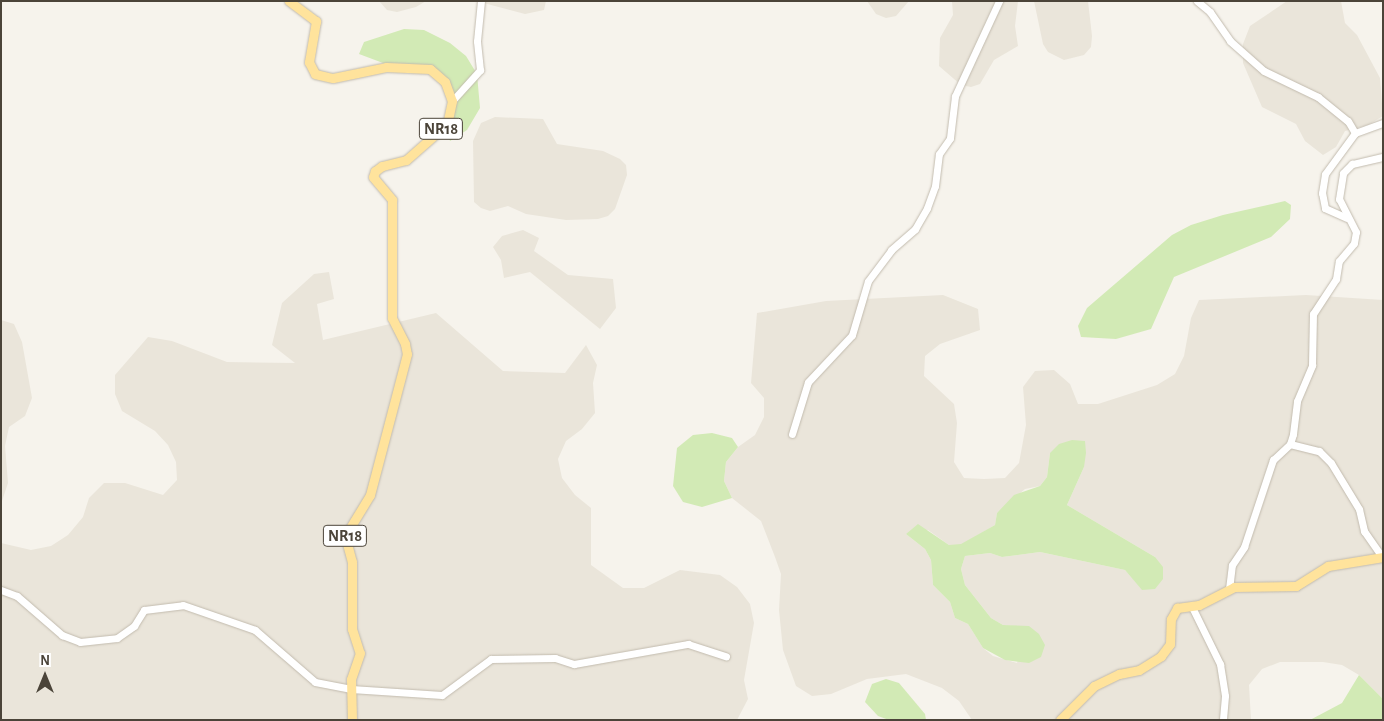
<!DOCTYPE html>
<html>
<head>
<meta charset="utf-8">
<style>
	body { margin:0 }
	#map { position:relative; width:1384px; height:721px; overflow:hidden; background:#f6f3ec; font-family:"Alegreya Sans",sans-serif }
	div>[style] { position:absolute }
	.residential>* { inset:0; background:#eae5da }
	.green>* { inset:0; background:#d2eab5 }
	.roads { filter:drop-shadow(0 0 1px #c2bbae) drop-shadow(0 0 1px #c2bbae) }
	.minor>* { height:7px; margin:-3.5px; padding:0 3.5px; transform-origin:3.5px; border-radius:3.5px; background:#fff }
	.major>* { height:9px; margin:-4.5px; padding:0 4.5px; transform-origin:4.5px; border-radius:4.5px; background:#ffe39c }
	span { translate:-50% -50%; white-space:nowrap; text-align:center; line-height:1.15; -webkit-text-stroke:4px #fff; paint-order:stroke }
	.shield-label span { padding:1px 4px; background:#fff; border:1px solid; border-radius:4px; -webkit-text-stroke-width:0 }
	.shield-label { font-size:16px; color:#4b4439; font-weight:700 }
	.frame { position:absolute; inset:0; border:2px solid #4b4439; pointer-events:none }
	.north { position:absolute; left:20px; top:651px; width:50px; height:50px; -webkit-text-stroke:4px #fff; paint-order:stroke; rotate:0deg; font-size:14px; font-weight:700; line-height:20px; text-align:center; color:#4b4439 }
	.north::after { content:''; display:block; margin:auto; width:18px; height:22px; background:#4b4439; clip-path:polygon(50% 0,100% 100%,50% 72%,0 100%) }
</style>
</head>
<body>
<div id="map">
	<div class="residential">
		<div style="clip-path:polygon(379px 1px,426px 1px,416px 7px,397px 12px,387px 10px)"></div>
		<div style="clip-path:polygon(476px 1px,546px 1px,544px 10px,525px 14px)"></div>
		<div style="clip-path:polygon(867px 1px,909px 1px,896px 16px,886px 18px,876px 14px)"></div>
		<div style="clip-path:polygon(952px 1px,1018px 1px,1015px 26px,1018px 46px,994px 60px,980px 84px,971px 87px,961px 85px,939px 66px,940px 38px,953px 15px)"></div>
		<div style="clip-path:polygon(1034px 1px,1088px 1px,1092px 36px,1091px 47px,1084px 55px,1064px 60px,1048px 52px,1043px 44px)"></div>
		<div style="clip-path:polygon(1287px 1px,1341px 1px,1345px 23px,1357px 35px,1380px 78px,1383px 116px,1368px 125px,1345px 131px,1336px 147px,1323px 155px,1305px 141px,1296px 124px,1262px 107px,1243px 63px,1243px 44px,1250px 26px)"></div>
		<div style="clip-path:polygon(495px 117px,543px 119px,557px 144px,603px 151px,620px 159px,626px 165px,627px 175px,615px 209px,608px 216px,598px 219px,566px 220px,526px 214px,508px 206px,490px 211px,481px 208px,474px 202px,473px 141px,481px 123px)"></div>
		<div style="clip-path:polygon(523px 230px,539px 238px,534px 251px,568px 275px,613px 279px,616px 308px,600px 329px,530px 272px,504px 278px,501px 260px,493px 247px,502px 236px)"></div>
		<div style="clip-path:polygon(329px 272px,334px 299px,317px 304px,323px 340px,436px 313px,503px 371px,565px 373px,586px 345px,597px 365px,593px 383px,595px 413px,582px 429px,566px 441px,558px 459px,562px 478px,575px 495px,591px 508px,591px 565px,623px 588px,644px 588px,680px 570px,720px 575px,737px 587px,750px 604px,754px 623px,744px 680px,748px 699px,737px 720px,1px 720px,1px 543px,31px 550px,51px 546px,68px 535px,83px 517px,89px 498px,104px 483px,125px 483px,163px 495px,177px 480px,176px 462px,168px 445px,155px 431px,122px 411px,115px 394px,115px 375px,148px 337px,172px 341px,227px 362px,295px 363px,272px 345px,282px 303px,314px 274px)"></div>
		<div style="clip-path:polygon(evenodd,943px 295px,978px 309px,980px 330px,940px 344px,925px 356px,924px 376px,954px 404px,957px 423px,954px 462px,964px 478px,984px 479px,1005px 478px,1019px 463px,1026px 425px,1023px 387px,1035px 371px,1054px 370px,1070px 384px,1078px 404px,1098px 404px,1157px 385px,1175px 374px,1184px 356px,1191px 318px,1199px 300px,1306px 295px,1383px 300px,1383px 699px,1359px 675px,1342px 665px,1323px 662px,1280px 662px,1262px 669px,1249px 685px,1251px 720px,972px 720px,959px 701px,942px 688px,906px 674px,867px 679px,831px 694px,812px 696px,796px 686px,783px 650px,779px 610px,781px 574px,775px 557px,761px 521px,732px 498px,724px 481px,726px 462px,738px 447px,755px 435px,764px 417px,764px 398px,751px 383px,757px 313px,826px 301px,943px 295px,1050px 453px,1084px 467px,1067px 505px,1155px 557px,1143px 590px,1125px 570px,1040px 552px,1002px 557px,990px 553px,965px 556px,961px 569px,965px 585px,991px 618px,1003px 625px,1029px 627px,1017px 663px,993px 656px,983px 648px,968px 624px,955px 618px,950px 602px,933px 585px,931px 560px,925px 549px,906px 534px,928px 530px,949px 545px,961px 545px,995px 525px,997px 513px,1025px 489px,1040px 486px,1047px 477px,1050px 453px)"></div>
		<div style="clip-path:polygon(1px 320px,14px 324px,22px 342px,32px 398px,25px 416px,9px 427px,5px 446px,8px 483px,1px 504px)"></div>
	</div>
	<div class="green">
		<div style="clip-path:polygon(404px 29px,424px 30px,450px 43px,466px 56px,477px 74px,480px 108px,467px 130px,450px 141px,446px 125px,452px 99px,434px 72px,409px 64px,383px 63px,359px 54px,364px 42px)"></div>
		<div style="clip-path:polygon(1285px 201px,1291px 205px,1290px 219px,1271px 237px,1174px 277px,1151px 329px,1116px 339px,1081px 337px,1078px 326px,1087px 308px,1172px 235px,1191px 225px,1223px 215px)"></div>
		<div style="clip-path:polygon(712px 433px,732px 438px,738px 447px,726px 462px,724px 481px,732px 498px,702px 507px,683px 502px,673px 486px,677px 448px,693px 435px)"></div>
		<div style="clip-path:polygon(1072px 440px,1085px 441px,1086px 453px,1084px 467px,1067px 505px,1155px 557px,1163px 567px,1163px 579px,1155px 589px,1142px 590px,1125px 570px,1040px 552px,1002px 557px,990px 553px,965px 556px,961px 569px,965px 585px,991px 618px,1003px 625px,1029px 626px,1039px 634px,1045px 645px,1041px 657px,1029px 663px,1005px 660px,983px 648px,968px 624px,955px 618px,950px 602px,933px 585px,931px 560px,925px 549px,906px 534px,918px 524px,949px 545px,961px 544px,995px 525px,997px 513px,1014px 495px,1040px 486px,1047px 477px,1050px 453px,1059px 444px)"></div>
		<div style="clip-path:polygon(1359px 675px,1383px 699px,1383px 720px,1310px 720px,1342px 703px)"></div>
		<div style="clip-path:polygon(886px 679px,899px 683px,925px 714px,926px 720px,889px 720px,878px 716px,865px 702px,872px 684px)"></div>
	</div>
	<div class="roads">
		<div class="minor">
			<div style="left:1197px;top:1px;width:17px;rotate:40deg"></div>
			<div style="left:1210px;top:12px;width:35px;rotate:55deg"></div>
			<div style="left:1230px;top:41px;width:45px;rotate:41.4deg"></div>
			<div style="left:1264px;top:71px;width:60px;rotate:25.7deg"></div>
			<div style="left:1318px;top:97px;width:38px;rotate:39deg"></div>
			<div style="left:1348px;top:121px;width:14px;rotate:60deg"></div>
			<div style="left:452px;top:101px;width:42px;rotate:-47.9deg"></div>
			<div style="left:480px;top:70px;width:29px;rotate:-96deg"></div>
			<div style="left:477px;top:41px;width:40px;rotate:-84.3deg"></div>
			<div style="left:1347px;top:218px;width:24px;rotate:-156deg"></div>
			<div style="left:1325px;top:208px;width:15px;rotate:-101deg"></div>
			<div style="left:1322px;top:193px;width:19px;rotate:-81deg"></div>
			<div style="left:1325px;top:174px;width:51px;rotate:-53.8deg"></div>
			<div style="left:1355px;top:133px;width:30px;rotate:-20deg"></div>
			<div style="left:792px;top:434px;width:54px;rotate:-72.9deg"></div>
			<div style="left:808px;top:382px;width:64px;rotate:-46.9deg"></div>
			<div style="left:852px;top:335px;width:56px;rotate:-73.5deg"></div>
			<div style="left:868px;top:281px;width:39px;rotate:-53deg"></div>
			<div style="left:891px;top:250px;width:32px;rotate:-41deg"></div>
			<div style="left:915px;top:229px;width:24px;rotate:-60deg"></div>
			<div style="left:927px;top:208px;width:23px;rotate:-70deg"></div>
			<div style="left:935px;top:186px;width:32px;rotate:-83deg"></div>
			<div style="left:939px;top:154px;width:19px;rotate:-55deg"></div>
			<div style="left:950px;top:138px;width:42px;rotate:-83.2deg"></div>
			<div style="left:955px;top:96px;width:105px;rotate:-65.1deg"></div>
			<div style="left:1290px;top:444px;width:30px;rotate:14deg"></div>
			<div style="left:1319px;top:451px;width:17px;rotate:45deg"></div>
			<div style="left:1331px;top:463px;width:54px;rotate:58.7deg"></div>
			<div style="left:1359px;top:509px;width:23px;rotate:77deg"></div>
			<div style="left:1364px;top:531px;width:32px;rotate:55deg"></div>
			<div style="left:1229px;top:589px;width:24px;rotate:-83deg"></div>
			<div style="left:1232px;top:565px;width:22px;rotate:-56deg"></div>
			<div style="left:1244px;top:547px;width:92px;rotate:-71.6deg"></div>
			<div style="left:1273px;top:460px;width:23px;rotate:-43deg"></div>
			<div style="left:1290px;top:444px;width:10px;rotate:-73deg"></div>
			<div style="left:1293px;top:434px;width:33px;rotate:-83deg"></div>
			<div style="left:1297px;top:401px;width:39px;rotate:-67deg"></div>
			<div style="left:1312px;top:365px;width:51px;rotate:-88.9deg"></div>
			<div style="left:1313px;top:314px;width:42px;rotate:-56.7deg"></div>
			<div style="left:1336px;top:279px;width:18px;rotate:-81deg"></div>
			<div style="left:1339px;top:261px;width:23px;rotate:-50deg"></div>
			<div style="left:1354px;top:243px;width:11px;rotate:-80deg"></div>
			<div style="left:1356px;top:232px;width:37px;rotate:-117deg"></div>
			<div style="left:1339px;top:199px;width:26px;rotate:-81deg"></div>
			<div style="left:1343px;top:173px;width:13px;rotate:-45deg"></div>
			<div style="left:1352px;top:164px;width:32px;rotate:-13deg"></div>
			<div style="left:1px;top:590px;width:17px;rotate:21deg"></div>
			<div style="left:17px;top:596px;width:60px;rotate:40.9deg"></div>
			<div style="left:62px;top:635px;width:19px;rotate:21deg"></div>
			<div style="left:80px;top:642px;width:37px;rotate:-6deg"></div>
			<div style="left:117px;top:638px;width:21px;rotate:-35deg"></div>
			<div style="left:134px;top:626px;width:19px;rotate:-58deg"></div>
			<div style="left:144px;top:610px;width:39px;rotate:-7deg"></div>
			<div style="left:183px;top:605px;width:76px;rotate:19.1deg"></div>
			<div style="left:255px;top:630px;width:79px;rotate:40.9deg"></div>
			<div style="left:315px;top:682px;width:37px;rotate:11deg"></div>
			<div style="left:351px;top:689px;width:91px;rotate:3.8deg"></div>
			<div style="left:442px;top:695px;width:61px;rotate:-36.3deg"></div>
			<div style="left:491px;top:659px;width:64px;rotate:-0.9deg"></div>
			<div style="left:555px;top:658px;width:20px;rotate:18deg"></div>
			<div style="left:574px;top:664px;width:116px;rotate:-10deg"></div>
			<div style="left:688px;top:644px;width:40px;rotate:18deg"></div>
			<div style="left:1192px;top:607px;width:64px;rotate:63.8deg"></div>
			<div style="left:1220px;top:664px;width:32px;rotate:81deg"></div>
			<div style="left:1225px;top:696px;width:24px;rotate:95deg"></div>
		</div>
		<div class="major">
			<div style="left:289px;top:1px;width:34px;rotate:37deg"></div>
			<div style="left:316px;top:21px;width:42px;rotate:99.7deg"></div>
			<div style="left:309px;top:62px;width:13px;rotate:63deg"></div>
			<div style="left:315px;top:74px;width:18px;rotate:13deg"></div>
			<div style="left:333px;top:78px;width:54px;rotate:-11.7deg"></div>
			<div style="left:386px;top:67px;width:44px;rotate:2.6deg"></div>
			<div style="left:430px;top:69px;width:20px;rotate:41deg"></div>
			<div style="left:445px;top:82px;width:20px;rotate:70deg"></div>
			<div style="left:452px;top:101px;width:24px;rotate:102deg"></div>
			<div style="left:447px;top:124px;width:55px;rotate:138.7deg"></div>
			<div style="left:406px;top:160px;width:25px;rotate:166deg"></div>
			<div style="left:382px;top:166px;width:9px;rotate:144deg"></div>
			<div style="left:375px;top:171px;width:6px;rotate:108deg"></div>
			<div style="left:373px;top:177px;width:30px;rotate:50deg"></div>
			<div style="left:392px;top:200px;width:118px;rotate:90deg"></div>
			<div style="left:392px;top:318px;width:29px;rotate:63deg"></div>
			<div style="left:405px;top:344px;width:10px;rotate:79deg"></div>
			<div style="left:407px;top:354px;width:146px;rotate:104.7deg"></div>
			<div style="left:370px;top:495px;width:48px;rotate:121.4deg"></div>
			<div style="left:345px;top:536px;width:27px;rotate:75deg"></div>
			<div style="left:352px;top:562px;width:67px;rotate:90deg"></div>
			<div style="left:352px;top:629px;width:25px;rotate:72deg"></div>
			<div style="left:360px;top:653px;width:28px;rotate:109deg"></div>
			<div style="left:351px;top:679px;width:41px;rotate:88.6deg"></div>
			<div style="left:1060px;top:720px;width:48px;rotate:-45deg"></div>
			<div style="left:1094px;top:686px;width:28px;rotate:-26deg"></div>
			<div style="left:1119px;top:674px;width:20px;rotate:-11deg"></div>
			<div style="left:1139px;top:670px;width:26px;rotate:-32deg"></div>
			<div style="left:1161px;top:656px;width:15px;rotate:-53deg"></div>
			<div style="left:1170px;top:644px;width:25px;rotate:-88deg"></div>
			<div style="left:1171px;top:619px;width:13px;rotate:-61deg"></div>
			<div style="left:1177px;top:608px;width:22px;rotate:-8deg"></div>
			<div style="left:1199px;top:605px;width:39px;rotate:-27deg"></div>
			<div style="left:1234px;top:587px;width:62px;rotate:-0.9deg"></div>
			<div style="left:1296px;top:586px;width:38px;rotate:-32deg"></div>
			<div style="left:1328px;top:566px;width:56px;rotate:-9.3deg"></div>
		</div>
	</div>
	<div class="shield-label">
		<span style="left:441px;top:129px">NR18</span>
		<span style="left:345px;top:536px">NR18</span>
	</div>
	<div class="frame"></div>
	<div class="north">N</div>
</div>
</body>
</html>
